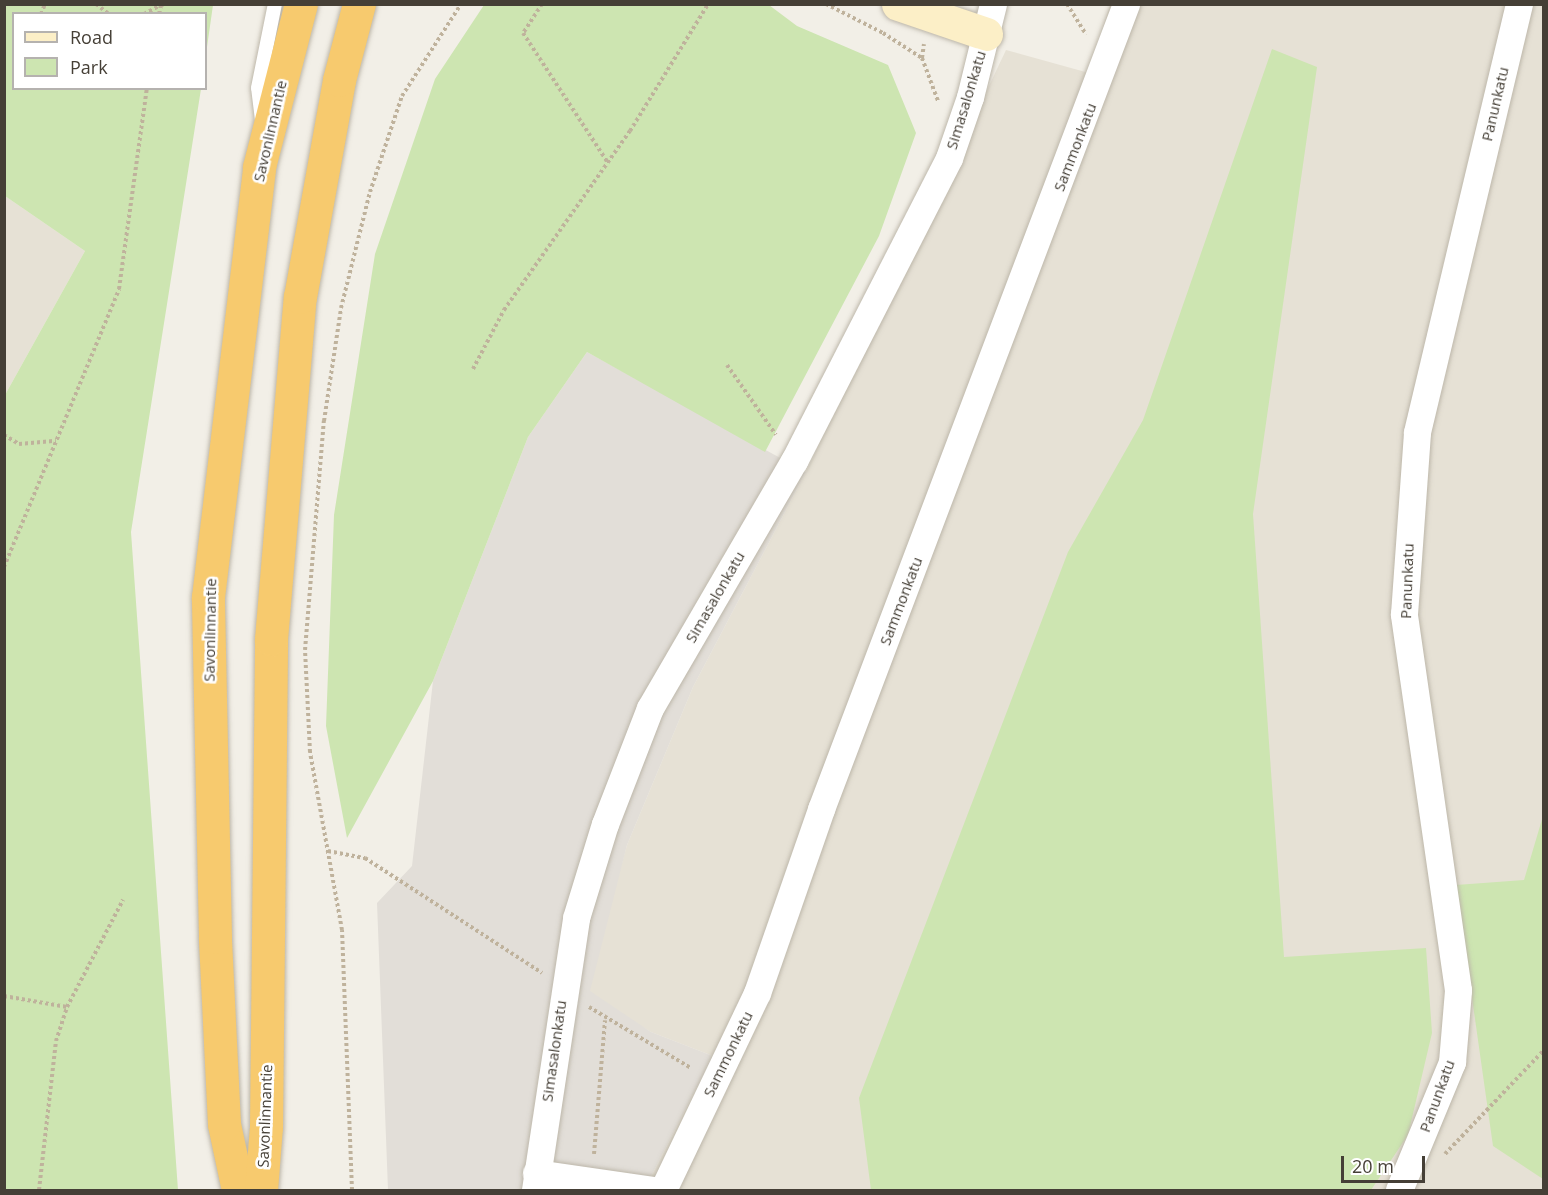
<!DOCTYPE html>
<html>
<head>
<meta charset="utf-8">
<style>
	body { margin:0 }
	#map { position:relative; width:1548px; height:1195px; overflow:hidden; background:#f2efe7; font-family:"Open Sans",sans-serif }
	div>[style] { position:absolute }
	.residential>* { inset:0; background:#e6e1d5 }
	.industrial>* { inset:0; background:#e2ded8 }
	.green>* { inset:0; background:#cde5b1 }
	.path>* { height:4px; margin-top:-2px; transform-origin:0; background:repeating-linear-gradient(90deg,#bfb29c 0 3px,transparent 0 6px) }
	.roads { filter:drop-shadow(0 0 2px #bdb7aa) drop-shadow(0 0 2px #bdb7aa) }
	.lane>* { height:14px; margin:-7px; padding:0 7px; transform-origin:7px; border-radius:7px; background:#fff }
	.street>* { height:27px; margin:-13.5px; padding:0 13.5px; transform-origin:13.5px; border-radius:13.5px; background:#fff }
	.secondary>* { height:33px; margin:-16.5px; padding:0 16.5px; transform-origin:16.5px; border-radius:16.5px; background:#fcefc7 }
	.highway>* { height:33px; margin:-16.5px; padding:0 16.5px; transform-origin:16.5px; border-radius:16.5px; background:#f7ca6e }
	span { translate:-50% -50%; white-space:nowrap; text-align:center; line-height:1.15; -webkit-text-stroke:5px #fff; paint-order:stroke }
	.street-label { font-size:15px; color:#453f36 }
	.frame { position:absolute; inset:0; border:6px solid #453f36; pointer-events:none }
	.legend { position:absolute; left:12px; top:12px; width:195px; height:78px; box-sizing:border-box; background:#fff; border:2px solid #b5b2af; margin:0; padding:8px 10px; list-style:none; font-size:18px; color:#453f36 }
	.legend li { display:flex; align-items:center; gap:12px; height:30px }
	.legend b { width:30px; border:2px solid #b5b2af }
	.scale { position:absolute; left:1341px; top:1156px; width:84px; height:27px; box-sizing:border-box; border:3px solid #453f36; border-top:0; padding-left:8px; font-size:18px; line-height:21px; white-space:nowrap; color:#453f36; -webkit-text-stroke:4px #fff; paint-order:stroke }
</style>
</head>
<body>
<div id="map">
	<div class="residential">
		<div style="clip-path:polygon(1110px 5px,1543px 5px,1543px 1190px,644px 1190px,713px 1056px,651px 1032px,586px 993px,627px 845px,693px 687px,806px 472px,1006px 50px,1089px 73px)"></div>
		<div style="clip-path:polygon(5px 196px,85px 251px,5px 395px)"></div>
	</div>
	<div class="industrial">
		<div style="clip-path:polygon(587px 352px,806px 472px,693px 687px,627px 845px,590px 991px,651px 1032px,713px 1056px,644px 1190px,388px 1190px,377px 903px,412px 866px,433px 681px,528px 437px)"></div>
	</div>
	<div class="green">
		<div style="clip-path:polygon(5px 4px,213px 5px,206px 54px,206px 14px,14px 14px,14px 88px,201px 89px,131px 532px,178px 1190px,5px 1190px,5px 395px,85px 251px,5px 196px)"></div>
		<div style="clip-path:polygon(484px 5px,769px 5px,797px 26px,888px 65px,916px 133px,879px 236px,765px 452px,587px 352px,528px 437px,433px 681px,347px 838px,326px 726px,334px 515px,375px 254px,435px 79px)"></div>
		<div style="clip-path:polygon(1272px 49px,1317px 67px,1253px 514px,1284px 957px,1426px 948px,1432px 1033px,1408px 1135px,1371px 1190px,871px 1190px,859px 1098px,1068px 552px,1143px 420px)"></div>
		<div style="clip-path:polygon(1543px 816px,1543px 1179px,1493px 1146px,1456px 885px,1524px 880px)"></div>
	</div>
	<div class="path">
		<div style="left:96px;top:4px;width:16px;rotate:38deg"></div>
		<div style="left:542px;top:4px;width:35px;rotate:123deg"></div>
		<div style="left:523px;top:33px;width:155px;rotate:56.8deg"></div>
		<div style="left:826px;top:4px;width:64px;rotate:27deg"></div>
		<div style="left:883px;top:33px;width:46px;rotate:32.7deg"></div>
		<div style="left:922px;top:58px;width:46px;rotate:69.6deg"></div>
		<div style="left:1067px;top:4px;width:36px;rotate:58deg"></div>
		<div style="left:41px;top:14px;width:11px;rotate:-68deg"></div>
		<div style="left:144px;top:14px;width:19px;rotate:-28deg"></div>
		<div style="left:159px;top:14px;width:9px;rotate:-77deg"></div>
		<div style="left:161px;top:5px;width:4px;rotate:-14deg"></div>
		<div style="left:922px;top:58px;width:14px;rotate:-82deg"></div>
		<div style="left:727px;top:365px;width:85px;rotate:55deg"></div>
		<div style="left:473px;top:369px;width:67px;rotate:-62.3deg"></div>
		<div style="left:504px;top:310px;width:219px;rotate:-54.9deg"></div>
		<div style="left:630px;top:131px;width:149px;rotate:-58.4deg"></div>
		<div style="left:4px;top:435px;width:17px;rotate:31deg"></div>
		<div style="left:19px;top:444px;width:37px;rotate:-5deg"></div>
		<div style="left:4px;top:567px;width:301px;rotate:-67.5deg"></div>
		<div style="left:119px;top:289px;width:203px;rotate:-82.1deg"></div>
		<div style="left:328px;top:851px;width:38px;rotate:11deg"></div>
		<div style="left:365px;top:858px;width:211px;rotate:33deg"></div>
		<div style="left:4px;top:996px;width:64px;rotate:9.9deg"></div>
		<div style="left:589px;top:1007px;width:119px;rotate:30.9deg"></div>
		<div style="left:594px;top:1154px;width:134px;rotate:-85.3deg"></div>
		<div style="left:1445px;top:1154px;width:144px;rotate:-46.4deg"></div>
		<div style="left:39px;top:1190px;width:150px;rotate:-83.5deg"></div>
		<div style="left:56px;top:1041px;width:36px;rotate:-72deg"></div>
		<div style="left:67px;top:1007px;width:121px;rotate:-62.4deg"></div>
		<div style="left:352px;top:1190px;width:260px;rotate:-92.2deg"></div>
		<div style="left:342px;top:930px;width:181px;rotate:-100.2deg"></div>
		<div style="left:310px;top:752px;width:102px;rotate:-92.8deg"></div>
		<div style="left:305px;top:650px;width:230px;rotate:-85.3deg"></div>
		<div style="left:324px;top:421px;width:114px;rotate:-81.4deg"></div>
		<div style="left:341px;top:308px;width:120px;rotate:-76deg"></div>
		<div style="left:370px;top:192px;width:101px;rotate:-71.6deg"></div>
		<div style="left:402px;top:96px;width:109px;rotate:-57.3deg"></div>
	</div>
	<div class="roads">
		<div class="lane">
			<div style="left:262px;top:120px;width:32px;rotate:-97deg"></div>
			<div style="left:258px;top:88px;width:86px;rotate:-78.6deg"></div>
		</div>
		<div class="street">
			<div style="left:536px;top:1173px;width:118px;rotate:8.3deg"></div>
			<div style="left:535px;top:1190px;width:275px;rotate:-81.4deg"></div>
			<div style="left:576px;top:918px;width:98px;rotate:-72.9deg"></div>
			<div style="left:605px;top:824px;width:124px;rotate:-68.8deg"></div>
			<div style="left:650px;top:708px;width:286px;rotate:-59.8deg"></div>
			<div style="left:794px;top:461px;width:340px;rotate:-62.9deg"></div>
			<div style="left:949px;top:158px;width:65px;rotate:-71deg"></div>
			<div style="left:970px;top:97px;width:96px;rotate:-76.1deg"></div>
			<div style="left:663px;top:1190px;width:218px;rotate:-64.5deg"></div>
			<div style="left:757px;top:993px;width:195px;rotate:-70.8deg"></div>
			<div style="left:821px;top:809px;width:861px;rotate:-69.25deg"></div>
			<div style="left:1399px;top:1190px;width:139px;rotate:-67.5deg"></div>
			<div style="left:1452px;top:1062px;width:72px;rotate:-85.2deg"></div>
			<div style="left:1458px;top:990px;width:380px;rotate:-98.2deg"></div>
			<div style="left:1404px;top:614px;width:182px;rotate:-85.9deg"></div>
			<div style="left:1417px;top:432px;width:440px;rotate:-76.6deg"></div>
		</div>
		<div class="secondary">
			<div style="left:898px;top:4px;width:93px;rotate:18.8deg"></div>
		</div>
		<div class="highway">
			<div style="left:238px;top:1190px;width:67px;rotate:-102deg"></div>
			<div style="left:224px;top:1124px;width:187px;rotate:-92.8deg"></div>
			<div style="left:215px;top:937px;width:340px;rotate:-91.2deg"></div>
			<div style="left:208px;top:597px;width:433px;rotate:-83.2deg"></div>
			<div style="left:259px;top:167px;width:168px;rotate:-75.6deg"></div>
			<div style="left:261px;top:1190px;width:63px;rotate:-85.5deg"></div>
			<div style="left:266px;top:1127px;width:488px;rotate:-89.4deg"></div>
			<div style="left:271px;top:639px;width:343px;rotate:-85.2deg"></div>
			<div style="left:300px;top:297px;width:220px;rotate:-79.8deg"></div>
			<div style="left:339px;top:80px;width:79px;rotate:-75.3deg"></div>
		</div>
	</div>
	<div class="street-label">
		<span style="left:966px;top:100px;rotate:-73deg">Simasalonkatu</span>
		<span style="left:1495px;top:104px;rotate:-77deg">Panunkatu</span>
		<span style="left:270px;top:131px;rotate:-77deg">Savonlinnantie</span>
		<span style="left:1075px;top:147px;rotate:-69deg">Sammonkatu</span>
		<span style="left:1407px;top:581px;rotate:-88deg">Panunkatu</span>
		<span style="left:715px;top:597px;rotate:-60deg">Simasalonkatu</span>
		<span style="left:901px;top:601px;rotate:-69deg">Sammonkatu</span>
		<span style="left:210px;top:630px;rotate:-89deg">Savonlinnantie</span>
		<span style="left:554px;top:1051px;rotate:-82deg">Simasalonkatu</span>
		<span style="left:728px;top:1054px;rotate:-64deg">Sammonkatu</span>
		<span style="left:1437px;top:1096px;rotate:-70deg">Panunkatu</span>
		<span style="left:265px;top:1116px;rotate:-88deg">Savonlinnantie</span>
	</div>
	<div class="frame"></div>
	<ul class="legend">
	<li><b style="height:8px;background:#fcefc7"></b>Road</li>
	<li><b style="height:16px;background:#cde5b1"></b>Park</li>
	</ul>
	<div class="scale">20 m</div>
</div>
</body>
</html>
